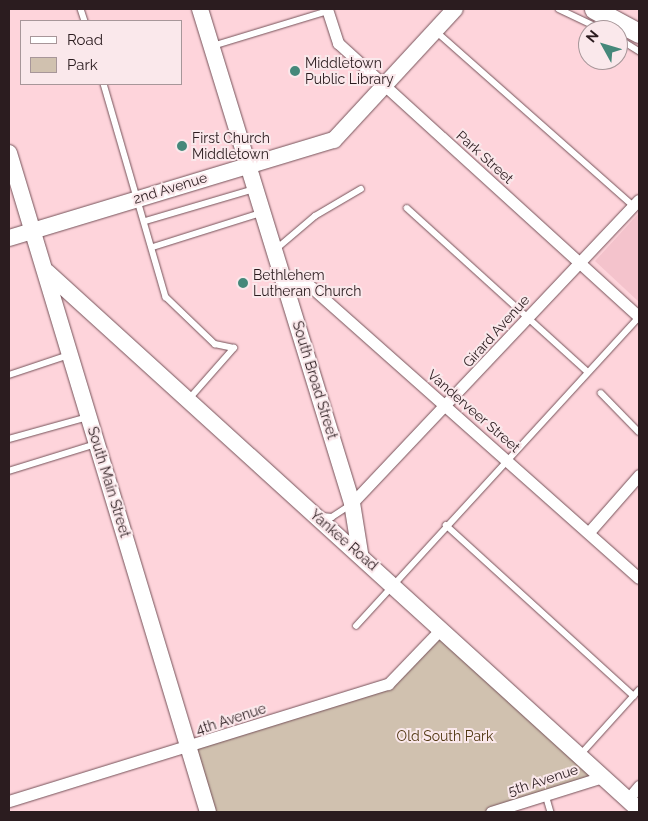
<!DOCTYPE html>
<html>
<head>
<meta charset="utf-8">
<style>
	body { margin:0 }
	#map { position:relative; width:648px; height:821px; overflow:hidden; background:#fed4db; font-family:Raleway,sans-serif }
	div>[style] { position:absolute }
	.built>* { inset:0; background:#f4c3cc }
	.green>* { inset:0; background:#d0c1af }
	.roads { filter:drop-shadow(0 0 1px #755259) drop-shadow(0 0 1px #755259) }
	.lane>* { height:5.5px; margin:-2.75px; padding:0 2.75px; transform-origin:2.75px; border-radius:2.75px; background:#fff }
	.street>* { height:11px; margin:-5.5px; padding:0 5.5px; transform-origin:5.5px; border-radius:5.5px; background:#fff }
	.secondary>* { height:16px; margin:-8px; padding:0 8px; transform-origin:8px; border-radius:8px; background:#fff }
	.primary>* { height:19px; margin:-9.5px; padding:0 9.5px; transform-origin:9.5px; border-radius:9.5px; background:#fff }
	.dots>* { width:14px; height:14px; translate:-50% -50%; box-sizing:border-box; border:2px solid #fae8eb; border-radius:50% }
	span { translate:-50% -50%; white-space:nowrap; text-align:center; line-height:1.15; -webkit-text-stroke:4px #fae8eb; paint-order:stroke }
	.poi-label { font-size:14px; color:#2b1c1f }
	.left { translate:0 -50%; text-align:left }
	.street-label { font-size:14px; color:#2b1c1f }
	.park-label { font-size:14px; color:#513812 }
	.frame { position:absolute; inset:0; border:10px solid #2b1c1f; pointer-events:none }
	.legend { position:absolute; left:20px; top:20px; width:162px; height:65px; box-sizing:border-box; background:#fae8eb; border:1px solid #a79699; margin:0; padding:6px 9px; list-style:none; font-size:15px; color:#2b1c1f }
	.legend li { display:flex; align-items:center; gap:10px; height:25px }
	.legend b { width:25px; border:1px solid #a79699 }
	.north { position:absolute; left:578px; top:20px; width:50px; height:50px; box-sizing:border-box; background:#fae8eb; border:1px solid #a79699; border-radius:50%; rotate:309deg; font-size:14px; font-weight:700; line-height:20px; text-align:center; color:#2b1c1f }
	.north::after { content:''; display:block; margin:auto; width:18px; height:22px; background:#45887a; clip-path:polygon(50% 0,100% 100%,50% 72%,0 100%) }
</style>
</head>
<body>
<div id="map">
	<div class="built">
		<div style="clip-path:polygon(639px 213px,639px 302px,595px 261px)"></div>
	</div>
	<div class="green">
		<div style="clip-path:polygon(441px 629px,603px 777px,491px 812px,208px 812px,188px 749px,388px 684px)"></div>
	</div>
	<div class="roads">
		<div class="lane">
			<div style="left:81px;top:9px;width:13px;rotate:72deg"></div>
			<div style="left:559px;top:9px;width:49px;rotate:25.5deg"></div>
			<div style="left:437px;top:32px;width:263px;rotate:41.5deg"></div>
			<div style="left:618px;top:38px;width:25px;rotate:32deg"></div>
			<div style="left:213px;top:46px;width:120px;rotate:-16.9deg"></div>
			<div style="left:104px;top:84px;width:222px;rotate:73.8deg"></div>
			<div style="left:166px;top:297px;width:68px;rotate:43.8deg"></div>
			<div style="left:215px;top:344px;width:19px;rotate:12deg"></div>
			<div style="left:407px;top:208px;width:243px;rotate:42.2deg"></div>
			<div style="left:146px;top:221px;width:113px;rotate:-16.5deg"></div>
			<div style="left:153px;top:247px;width:113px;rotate:-17.5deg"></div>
			<div style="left:275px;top:250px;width:52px;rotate:-40.4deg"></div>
			<div style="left:315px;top:216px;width:53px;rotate:-30.4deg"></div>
			<div style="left:9px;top:375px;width:63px;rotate:-18.4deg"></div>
			<div style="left:601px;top:393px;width:54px;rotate:45.7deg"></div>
			<div style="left:189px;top:399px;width:68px;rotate:-48.6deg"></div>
			<div style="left:9px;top:439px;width:82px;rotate:-15.6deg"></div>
			<div style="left:9px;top:471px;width:91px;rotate:-17.2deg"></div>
			<div style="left:322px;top:516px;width:10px;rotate:6deg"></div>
			<div style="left:332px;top:517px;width:20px;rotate:-33deg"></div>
			<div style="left:446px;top:525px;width:254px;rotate:42.3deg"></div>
			<div style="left:356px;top:626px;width:419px;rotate:-47.5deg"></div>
			<div style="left:581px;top:754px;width:86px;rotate:-47.8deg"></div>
			<div style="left:546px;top:795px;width:18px;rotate:74deg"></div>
		</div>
		<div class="street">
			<div style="left:327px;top:9px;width:36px;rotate:72deg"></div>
			<div style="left:338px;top:43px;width:407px;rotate:42.3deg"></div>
			<div style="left:283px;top:276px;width:30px;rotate:21deg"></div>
			<div style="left:311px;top:287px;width:438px;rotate:41.6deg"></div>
			<div style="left:352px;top:503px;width:417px;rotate:-46.6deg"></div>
			<div style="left:589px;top:532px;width:76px;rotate:-48.7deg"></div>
			<div style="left:628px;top:799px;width:17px;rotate:-50deg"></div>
			<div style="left:9px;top:801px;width:397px;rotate:-17.2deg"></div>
			<div style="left:388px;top:684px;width:76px;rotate:-46.1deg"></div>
			<div style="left:491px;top:812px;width:117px;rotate:-17.4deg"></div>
		</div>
		<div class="secondary">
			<div style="left:200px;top:9px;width:517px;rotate:72.9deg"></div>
			<div style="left:352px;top:503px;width:51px;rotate:80.9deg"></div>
			<div style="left:9px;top:153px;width:688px;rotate:73.2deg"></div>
			<div style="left:9px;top:238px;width:339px;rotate:-16.8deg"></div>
			<div style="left:334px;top:140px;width:178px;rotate:-47.3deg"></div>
			<div style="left:47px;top:272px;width:800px;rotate:42.26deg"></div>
		</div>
		<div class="primary">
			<div style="left:594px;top:9px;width:51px;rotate:28.1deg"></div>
		</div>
	</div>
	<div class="dots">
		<div style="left:295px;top:71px;background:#45887a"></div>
		<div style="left:182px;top:146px;background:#45887a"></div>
		<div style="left:243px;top:283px;background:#45887a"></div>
	</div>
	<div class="poi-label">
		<span class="left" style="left:305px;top:71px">Middletown<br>Public Library</span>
		<span class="left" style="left:192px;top:146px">First Church<br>Middletown</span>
		<span class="left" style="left:253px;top:283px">Bethlehem<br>Lutheran Church</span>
	</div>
	<div class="street-label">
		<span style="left:485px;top:157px;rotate:42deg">Park Street</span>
		<span style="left:170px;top:188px;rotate:-17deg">2nd Avenue</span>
		<span style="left:496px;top:331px;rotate:-48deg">Girard Avenue</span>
		<span style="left:315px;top:380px;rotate:73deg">South Broad Street</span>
		<span style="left:474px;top:411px;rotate:41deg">Vanderveer Street</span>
		<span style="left:109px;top:482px;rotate:73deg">South Main Street</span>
		<span style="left:344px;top:540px;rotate:41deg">Yankee Road</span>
		<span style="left:231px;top:719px;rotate:-18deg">4th Avenue</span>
		<span style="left:543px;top:780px;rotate:-18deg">5th Avenue</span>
	</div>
	<div class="park-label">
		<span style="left:445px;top:736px">Old South Park</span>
	</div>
	<div class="frame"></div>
	<ul class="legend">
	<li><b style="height:6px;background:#fff"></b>Road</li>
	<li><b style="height:14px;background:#d0c1af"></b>Park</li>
	</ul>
	<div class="north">N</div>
</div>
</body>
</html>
